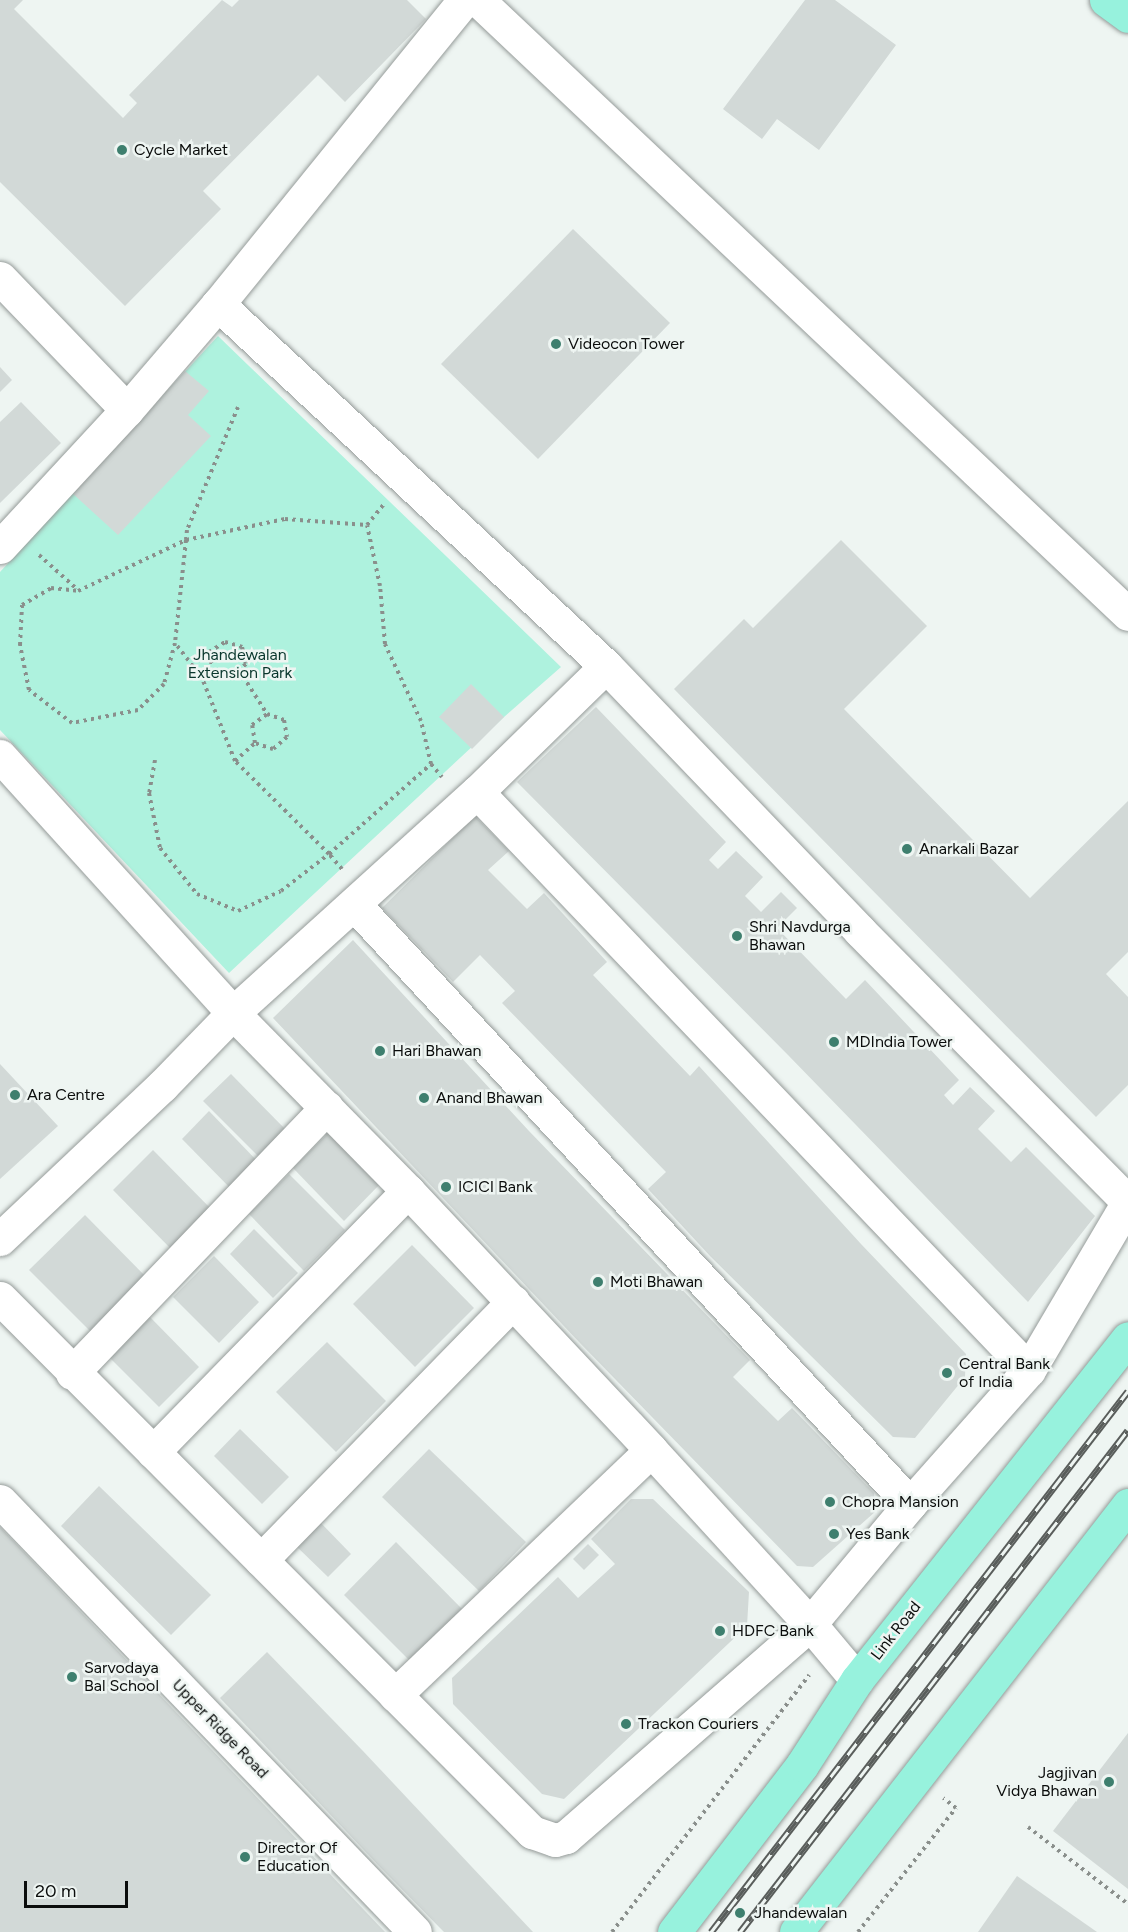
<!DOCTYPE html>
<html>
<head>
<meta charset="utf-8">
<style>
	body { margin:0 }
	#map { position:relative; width:1128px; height:1932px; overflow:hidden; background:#eef5f2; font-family:Figtree,sans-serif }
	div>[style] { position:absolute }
	.green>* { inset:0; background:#aef2de }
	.building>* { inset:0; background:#d2d9d7 }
	.path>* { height:4px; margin-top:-2px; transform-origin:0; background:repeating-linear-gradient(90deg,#8a8f8c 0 3px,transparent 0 7.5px) }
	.roads { filter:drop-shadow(0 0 2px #959b99) drop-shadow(0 0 2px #959b99) }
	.minor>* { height:33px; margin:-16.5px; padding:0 16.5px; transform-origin:16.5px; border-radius:16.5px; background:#fff }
	.major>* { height:33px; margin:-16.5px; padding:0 16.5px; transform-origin:16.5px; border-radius:16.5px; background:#97f2dd }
	.rail>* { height:7px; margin-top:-3.5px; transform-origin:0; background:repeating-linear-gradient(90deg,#eef5f2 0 14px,#595d5b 0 28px); box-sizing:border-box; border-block:2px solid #595d5b }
	.dots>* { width:16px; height:16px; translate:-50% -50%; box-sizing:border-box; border:3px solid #eef5f2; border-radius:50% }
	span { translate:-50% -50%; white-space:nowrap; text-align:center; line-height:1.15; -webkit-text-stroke:5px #eef5f2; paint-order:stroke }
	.poi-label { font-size:16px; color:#0b0d0c }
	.left { translate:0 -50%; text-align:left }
	.right { translate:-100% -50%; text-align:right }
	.park-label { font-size:16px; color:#0a372d }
	.street-label { font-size:16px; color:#0b0d0c }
	.scale { position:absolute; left:24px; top:1881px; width:104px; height:27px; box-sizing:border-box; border:3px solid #0b0d0c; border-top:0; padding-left:8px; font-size:18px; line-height:21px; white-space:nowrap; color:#0b0d0c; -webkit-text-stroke:4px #eef5f2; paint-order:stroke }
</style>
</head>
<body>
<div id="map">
	<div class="green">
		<div style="clip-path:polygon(218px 336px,561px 667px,504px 717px,229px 973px,0 730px,0 572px)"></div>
	</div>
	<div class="building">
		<div style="clip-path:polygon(0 0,23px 0,14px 9px,123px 118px,137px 103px,129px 95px,222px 0,232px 7px,239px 0,407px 0,426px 19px,345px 102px,318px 75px,203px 191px,221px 209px,125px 306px,0 182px)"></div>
		<div style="clip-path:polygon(805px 0,835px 0,896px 45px,819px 150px,777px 119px,762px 139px,723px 109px)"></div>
		<div style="clip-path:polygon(573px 229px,670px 323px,538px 459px,441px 364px)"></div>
		<div style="clip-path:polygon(0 367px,12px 380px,0 392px)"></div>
		<div style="clip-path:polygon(185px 371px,209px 391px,188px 415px,211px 436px,118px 535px,72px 493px)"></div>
		<div style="clip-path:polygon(21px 402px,61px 443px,0 503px,0 422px)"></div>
		<div style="clip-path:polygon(841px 540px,927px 626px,844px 709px,1030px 898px,1128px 801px,1128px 952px,1106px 974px,1128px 997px,1128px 1085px,1096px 1117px,674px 689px,744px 619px,753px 628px)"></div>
		<div style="clip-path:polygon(471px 684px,504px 717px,472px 749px,439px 717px)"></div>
		<div style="clip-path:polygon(596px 707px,726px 842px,709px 860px,718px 869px,736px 851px,763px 877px,745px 896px,761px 912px,781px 892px,797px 908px,777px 928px,846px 999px,865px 980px,959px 1080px,944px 1095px,953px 1105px,970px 1087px,995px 1111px,978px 1129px,1011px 1162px,1026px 1147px,1095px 1216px,1028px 1302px,788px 1055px,517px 782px)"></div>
		<div style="clip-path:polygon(475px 816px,509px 851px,488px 870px,527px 909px,544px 893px,607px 962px,593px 975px,690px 1076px,699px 1066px,861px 1244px,966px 1354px,965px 1377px,915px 1438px,893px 1437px,710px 1256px,648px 1189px,666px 1172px,502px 1003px,515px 991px,480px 955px,453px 982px,382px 908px)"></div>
		<div style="clip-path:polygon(353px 940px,529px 1131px,750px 1360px,733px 1377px,778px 1421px,792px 1408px,874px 1493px,876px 1511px,813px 1567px,797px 1566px,579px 1342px,273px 1018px)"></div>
		<div style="clip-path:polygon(0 1064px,58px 1126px,0 1179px)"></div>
		<div style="clip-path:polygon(231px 1074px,289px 1133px,261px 1159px,203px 1101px)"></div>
		<div style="clip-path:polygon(209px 1111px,263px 1167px,236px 1194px,182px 1139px)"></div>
		<div style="clip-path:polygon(330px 1131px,381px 1183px,344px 1221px,293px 1168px)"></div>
		<div style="clip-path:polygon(153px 1150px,215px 1213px,175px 1253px,113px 1190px)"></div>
		<div style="clip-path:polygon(289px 1174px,345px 1230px,304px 1271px,249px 1214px)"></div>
		<div style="clip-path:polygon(85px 1215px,152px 1283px,97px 1338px,29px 1270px)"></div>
		<div style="clip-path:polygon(254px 1229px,298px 1273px,273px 1298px,230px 1254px)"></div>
		<div style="clip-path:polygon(412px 1245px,474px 1308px,415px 1367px,353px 1304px)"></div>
		<div style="clip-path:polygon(214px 1256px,259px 1302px,219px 1343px,173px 1297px)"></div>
		<div style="clip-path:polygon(150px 1317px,199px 1367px,159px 1407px,109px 1357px)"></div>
		<div style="clip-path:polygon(327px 1342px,386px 1401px,336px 1452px,276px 1392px)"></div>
		<div style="clip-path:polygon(240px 1429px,289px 1477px,262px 1504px,214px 1456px)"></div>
		<div style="clip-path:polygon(429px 1449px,526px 1542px,479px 1591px,382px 1497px)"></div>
		<div style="clip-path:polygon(99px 1486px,211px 1595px,171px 1635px,61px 1526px)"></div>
		<div style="clip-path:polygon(631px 1499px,653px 1499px,749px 1592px,747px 1626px,564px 1799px,542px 1794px,453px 1704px,452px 1678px,558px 1577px,578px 1598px,615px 1564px,591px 1539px)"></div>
		<div style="clip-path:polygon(319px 1521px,351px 1554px,328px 1577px,295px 1545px)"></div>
		<div style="clip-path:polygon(0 1527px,22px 1550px,385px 1932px,0 1932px)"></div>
		<div style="clip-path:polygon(396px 1542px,464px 1611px,412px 1663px,344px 1595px)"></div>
		<div style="clip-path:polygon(588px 1544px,599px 1555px,584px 1570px,573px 1559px)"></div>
		<div style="clip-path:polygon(267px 1652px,363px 1751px,533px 1932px,444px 1932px,378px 1865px,220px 1698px)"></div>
		<div style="clip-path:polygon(1128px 1733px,1128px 1889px,1053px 1831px)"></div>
		<div style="clip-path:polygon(1017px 1876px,1097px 1932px,978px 1932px)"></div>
	</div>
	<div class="path">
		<div style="left:238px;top:407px;width:133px;rotate:112.5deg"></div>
		<div style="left:187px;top:530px;width:10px;rotate:96deg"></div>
		<div style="left:186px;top:540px;width:104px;rotate:96.1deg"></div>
		<div style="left:175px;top:643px;width:42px;rotate:105deg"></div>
		<div style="left:164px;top:684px;width:37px;rotate:135deg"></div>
		<div style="left:138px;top:710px;width:67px;rotate:168.9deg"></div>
		<div style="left:72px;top:723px;width:54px;rotate:-142.5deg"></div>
		<div style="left:29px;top:690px;width:46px;rotate:-101.3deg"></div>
		<div style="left:20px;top:645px;width:40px;rotate:-87.1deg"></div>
		<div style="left:22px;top:605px;width:34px;rotate:-30deg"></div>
		<div style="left:51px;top:588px;width:27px;rotate:6deg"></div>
		<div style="left:78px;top:591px;width:119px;rotate:-25.3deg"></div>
		<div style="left:186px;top:540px;width:101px;rotate:-12deg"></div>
		<div style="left:285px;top:519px;width:82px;rotate:4.2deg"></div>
		<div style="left:367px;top:525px;width:27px;rotate:-51deg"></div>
		<div style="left:39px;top:555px;width:52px;rotate:41.9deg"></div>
		<div style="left:225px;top:642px;width:18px;rotate:16deg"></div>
		<div style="left:242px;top:647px;width:17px;rotate:77deg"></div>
		<div style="left:246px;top:664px;width:18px;rotate:139deg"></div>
		<div style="left:232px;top:676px;width:20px;rotate:-165deg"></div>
		<div style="left:213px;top:671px;width:19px;rotate:-102deg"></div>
		<div style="left:209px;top:652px;width:19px;rotate:-32deg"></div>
		<div style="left:239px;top:670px;width:52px;rotate:57.5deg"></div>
		<div style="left:202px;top:678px;width:13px;rotate:-32deg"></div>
		<div style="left:267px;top:714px;width:18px;rotate:19deg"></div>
		<div style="left:284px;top:720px;width:17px;rotate:80deg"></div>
		<div style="left:287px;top:737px;width:18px;rotate:139deg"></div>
		<div style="left:273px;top:749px;width:19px;rotate:-162deg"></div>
		<div style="left:255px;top:743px;width:18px;rotate:-99deg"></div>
		<div style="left:252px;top:725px;width:19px;rotate:-36deg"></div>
		<div style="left:155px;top:760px;width:34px;rotate:100deg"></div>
		<div style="left:149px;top:793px;width:56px;rotate:78.7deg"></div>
		<div style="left:160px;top:848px;width:59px;rotate:51.2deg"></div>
		<div style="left:197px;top:894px;width:44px;rotate:22.5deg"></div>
		<div style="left:238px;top:911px;width:47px;rotate:-24.9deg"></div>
		<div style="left:281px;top:891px;width:61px;rotate:-37.6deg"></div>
		<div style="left:329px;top:854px;width:132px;rotate:-135.3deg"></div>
		<div style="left:235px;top:761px;width:89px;rotate:-111.7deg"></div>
		<div style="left:202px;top:678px;width:44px;rotate:-127.6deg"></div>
		<div style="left:235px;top:761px;width:27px;rotate:-42deg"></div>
		<div style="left:431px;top:764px;width:17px;rotate:50deg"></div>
		<div style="left:342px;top:869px;width:20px;rotate:-131deg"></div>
		<div style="left:329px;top:854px;width:136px;rotate:-41.4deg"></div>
		<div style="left:431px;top:764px;width:44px;rotate:-103.1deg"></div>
		<div style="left:421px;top:721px;width:85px;rotate:-115.1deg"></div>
		<div style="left:385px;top:644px;width:58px;rotate:-94.9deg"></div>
		<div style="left:380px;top:586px;width:62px;rotate:-102deg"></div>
		<div style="left:1028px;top:1827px;width:126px;rotate:37.6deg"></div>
		<div style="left:612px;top:1932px;width:324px;rotate:-52.5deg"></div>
		<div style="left:858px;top:1932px;width:158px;rotate:-51.7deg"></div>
		<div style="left:956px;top:1808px;width:16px;rotate:-142deg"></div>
	</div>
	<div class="roads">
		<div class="minor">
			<div style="left:478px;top:0;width:894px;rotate:43.37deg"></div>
			<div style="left:0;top:278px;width:183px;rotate:46.1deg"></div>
			<div style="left:218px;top:304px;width:531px;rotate:43.01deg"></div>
			<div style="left:0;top:547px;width:187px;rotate:-47.2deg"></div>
			<div style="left:127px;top:410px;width:140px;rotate:-49.4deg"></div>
			<div style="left:218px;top:304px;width:391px;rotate:-51deg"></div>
			<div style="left:0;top:756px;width:347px;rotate:47.8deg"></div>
			<div style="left:233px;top:1013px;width:250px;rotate:45.5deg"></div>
			<div style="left:408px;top:1191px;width:355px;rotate:46.8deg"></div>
			<div style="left:651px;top:1450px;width:236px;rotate:47.6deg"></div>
			<div style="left:810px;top:1624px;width:73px;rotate:50deg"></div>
			<div style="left:477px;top:792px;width:799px;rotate:46.32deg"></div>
			<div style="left:354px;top:904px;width:818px;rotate:47.18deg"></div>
			<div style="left:0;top:1239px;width:223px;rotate:-43.4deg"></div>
			<div style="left:162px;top:1086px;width:102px;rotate:-45.8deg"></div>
			<div style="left:233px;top:1013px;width:329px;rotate:-42.2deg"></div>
			<div style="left:477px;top:792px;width:180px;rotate:-44.3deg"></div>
			<div style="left:606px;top:666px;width:367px;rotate:46.2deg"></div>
			<div style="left:860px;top:931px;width:381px;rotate:45.3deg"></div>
			<div style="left:0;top:1298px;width:754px;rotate:45.11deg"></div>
			<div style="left:532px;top:1832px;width:24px;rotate:19deg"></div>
			<div style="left:555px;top:1840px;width:11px;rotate:-15deg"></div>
			<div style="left:566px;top:1837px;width:324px;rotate:-41.1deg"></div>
			<div style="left:810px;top:1624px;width:156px;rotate:-50.2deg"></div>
			<div style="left:910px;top:1504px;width:179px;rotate:-48.4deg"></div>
			<div style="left:1029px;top:1370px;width:195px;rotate:-59.5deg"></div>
			<div style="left:72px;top:1373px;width:368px;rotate:-46.2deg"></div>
			<div style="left:153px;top:1452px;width:365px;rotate:-45.7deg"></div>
			<div style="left:0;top:1501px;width:598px;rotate:46.08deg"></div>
			<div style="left:261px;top:1560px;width:361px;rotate:-45.7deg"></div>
			<div style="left:395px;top:1695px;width:354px;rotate:-43.7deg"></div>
		</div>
		<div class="major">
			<div style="left:1106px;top:0;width:27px;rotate:36deg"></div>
			<div style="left:674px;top:1932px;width:210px;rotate:-52.5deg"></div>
			<div style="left:802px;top:1765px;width:101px;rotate:-57.1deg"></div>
			<div style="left:857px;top:1680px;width:436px;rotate:-51.6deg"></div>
			<div style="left:796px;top:1932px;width:541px;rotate:-52.13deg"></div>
		</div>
	</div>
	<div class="rail">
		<div style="left:711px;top:1932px;width:683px;rotate:-52.38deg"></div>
		<div style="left:740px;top:1932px;width:634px;rotate:-52.3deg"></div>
	</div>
	<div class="dots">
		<div style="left:122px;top:150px;background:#3e7f6e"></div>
		<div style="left:556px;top:344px;background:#3e7f6e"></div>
		<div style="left:907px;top:849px;background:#3e7f6e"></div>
		<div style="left:737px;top:936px;background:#3e7f6e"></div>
		<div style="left:834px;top:1042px;background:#3e7f6e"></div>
		<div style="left:380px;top:1051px;background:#3e7f6e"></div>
		<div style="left:15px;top:1095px;background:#3e7f6e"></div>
		<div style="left:424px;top:1098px;background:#3e7f6e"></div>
		<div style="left:446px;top:1187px;background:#3e7f6e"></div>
		<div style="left:598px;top:1282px;background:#3e7f6e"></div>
		<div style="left:947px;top:1373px;background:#3e7f6e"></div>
		<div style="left:830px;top:1502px;background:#3e7f6e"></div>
		<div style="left:834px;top:1534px;background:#3e7f6e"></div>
		<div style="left:720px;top:1631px;background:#3e7f6e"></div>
		<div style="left:72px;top:1677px;background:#3e7f6e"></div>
		<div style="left:626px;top:1724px;background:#3e7f6e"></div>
		<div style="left:1109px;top:1782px;background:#3e7f6e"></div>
		<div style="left:245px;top:1857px;background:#3e7f6e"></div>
		<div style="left:740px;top:1913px;background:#3e7f6e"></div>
	</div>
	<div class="poi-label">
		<span class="left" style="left:134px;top:150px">Cycle Market</span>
		<span class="left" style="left:568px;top:344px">Videocon Tower</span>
		<span class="left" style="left:919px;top:849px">Anarkali Bazar</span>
		<span class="left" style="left:749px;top:936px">Shri Navdurga<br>Bhawan</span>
		<span class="left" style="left:846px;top:1042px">MDIndia Tower</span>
		<span class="left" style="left:392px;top:1051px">Hari Bhawan</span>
		<span class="left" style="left:27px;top:1095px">Ara Centre</span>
		<span class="left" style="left:436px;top:1098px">Anand Bhawan</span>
		<span class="left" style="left:458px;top:1187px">ICICI Bank</span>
		<span class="left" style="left:610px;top:1282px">Moti Bhawan</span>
		<span class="left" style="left:959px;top:1373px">Central Bank<br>of India</span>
		<span class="left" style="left:842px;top:1502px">Chopra Mansion</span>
		<span class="left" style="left:846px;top:1534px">Yes Bank</span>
		<span class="left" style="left:732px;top:1631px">HDFC Bank</span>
		<span class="left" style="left:84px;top:1677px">Sarvodaya<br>Bal School</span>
		<span class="left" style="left:638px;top:1724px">Trackon Couriers</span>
		<span class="right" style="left:1097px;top:1782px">Jagjivan<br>Vidya Bhawan</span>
		<span class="left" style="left:257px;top:1857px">Director Of<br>Education</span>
		<span class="left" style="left:754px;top:1913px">Jhandewalan</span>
	</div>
	<div class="park-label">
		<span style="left:240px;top:664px">Jhandewalan<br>Extension Park</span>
	</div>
	<div class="street-label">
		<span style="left:896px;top:1631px;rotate:-52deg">Link Road</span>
		<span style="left:220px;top:1729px;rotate:46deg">Upper Ridge Road</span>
	</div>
	<div class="scale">20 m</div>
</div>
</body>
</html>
